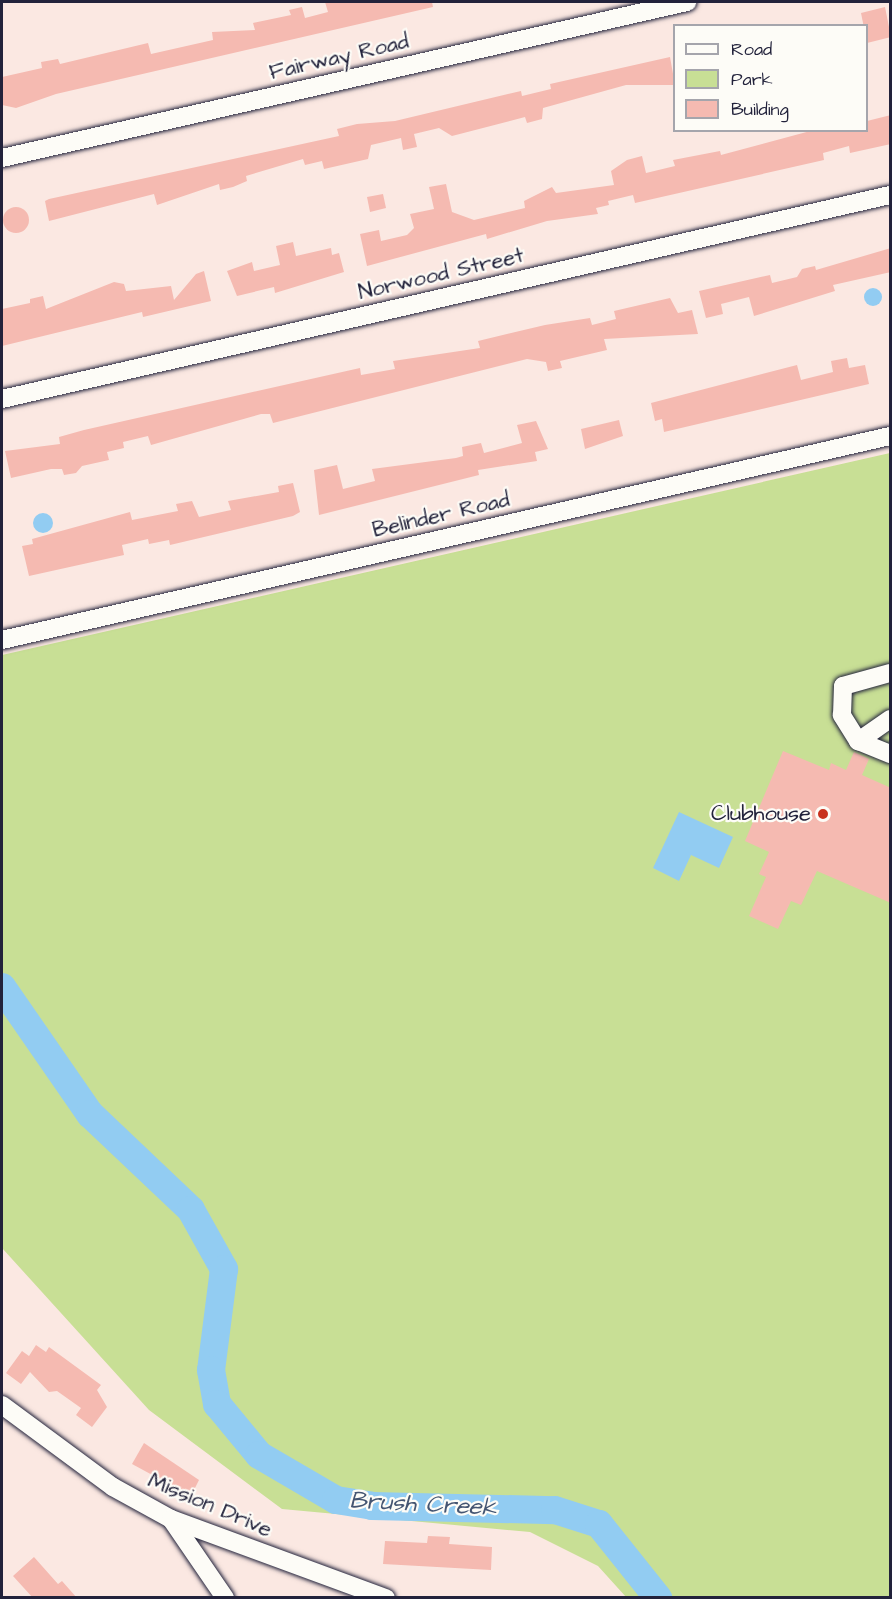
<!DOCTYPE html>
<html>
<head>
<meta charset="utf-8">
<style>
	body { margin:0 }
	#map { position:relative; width:892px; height:1599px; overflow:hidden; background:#fbe8e2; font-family:"Architects Daughter",sans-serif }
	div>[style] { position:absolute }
	.green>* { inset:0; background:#c8df95 }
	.water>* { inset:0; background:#92ccf2 }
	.round { border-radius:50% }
	.river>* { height:28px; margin:-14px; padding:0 14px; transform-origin:14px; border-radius:14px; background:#92ccf2 }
	.building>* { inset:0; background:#f5bab1 }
	.roads { filter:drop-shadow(0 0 2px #22223b) drop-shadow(0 0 2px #22223b) }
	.minor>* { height:18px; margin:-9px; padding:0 9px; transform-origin:9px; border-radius:9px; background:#fdfcf7 }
	.dots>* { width:16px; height:16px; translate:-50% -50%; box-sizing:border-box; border:3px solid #fdfcf7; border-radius:50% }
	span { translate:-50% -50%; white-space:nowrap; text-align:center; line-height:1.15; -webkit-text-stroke:4.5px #fdfcf7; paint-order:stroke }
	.street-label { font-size:22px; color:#22223b }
	.poi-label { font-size:22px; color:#22223b }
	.right { translate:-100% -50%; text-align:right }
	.water-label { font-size:24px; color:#445572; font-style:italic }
	.frame { position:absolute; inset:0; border:3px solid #22223b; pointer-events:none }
	.legend { position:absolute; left:673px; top:24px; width:195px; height:108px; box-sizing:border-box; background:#fdfcf7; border:2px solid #a5a5ac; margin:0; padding:8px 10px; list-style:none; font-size:18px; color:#22223b }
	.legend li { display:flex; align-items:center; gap:12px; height:30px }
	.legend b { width:30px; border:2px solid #a5a5ac }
</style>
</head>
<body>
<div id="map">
	<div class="green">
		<div style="clip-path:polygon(890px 453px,890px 1597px,626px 1597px,598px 1566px,530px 1532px,282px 1509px,149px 1410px,2px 1248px,2px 655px)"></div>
	</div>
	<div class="water">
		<div class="round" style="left:864px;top:288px;width:18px;height:18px"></div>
		<div class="round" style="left:33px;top:513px;width:20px;height:20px"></div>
		<div style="clip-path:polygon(679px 812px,733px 837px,719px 868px,691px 855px,679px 881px,653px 868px)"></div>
	</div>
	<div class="river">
		<div style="left:2px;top:987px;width:155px;rotate:55.3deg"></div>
		<div style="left:90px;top:1114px;width:139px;rotate:43.5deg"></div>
		<div style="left:191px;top:1210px;width:68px;rotate:60.8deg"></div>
		<div style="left:224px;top:1269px;width:102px;rotate:97.3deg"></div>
		<div style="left:211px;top:1370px;width:35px;rotate:80deg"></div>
		<div style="left:217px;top:1404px;width:66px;rotate:50.5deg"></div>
		<div style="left:259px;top:1455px;width:89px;rotate:30.3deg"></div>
		<div style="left:336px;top:1500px;width:36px;rotate:9deg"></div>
		<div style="left:372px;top:1506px;width:183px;rotate:1.3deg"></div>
		<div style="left:555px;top:1510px;width:46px;rotate:17.7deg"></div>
		<div style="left:599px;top:1524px;width:95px;rotate:51.4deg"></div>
	</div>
	<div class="building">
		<div style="clip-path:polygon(325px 2px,432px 2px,433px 7px,56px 94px,16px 108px,2px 105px,2px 77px,42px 68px,41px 62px,58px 59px,60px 64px,148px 43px,151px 54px,213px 40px,212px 32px,255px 30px,253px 23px,291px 15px,289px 10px,302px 7px,305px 18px,328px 12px)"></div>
		<div style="clip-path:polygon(885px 7px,891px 37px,867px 43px,861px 13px)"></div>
		<div style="clip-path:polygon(670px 57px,675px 85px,626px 85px,543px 108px,542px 119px,527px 123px,525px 117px,452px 136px,439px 128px,414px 134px,417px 147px,403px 150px,401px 138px,371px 145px,368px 159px,324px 169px,322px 161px,305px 165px,303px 159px,246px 176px,247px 181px,233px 187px,220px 190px,219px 184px,157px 205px,154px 194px,49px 221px,45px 201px,49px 199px,339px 136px,337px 129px,357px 124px,395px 121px,521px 91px,522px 96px,551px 89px,550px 84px)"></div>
		<div style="clip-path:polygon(891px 115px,891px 144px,850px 153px,849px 146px,823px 153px,824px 160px,635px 203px,633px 195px,608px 201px,609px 205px,596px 208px,598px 214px,547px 221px,487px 239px,486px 234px,367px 266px,360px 234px,379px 230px,381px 241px,407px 235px,414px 228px,410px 214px,434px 209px,429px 187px,446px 184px,452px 212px,474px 220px,525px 208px,524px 201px,552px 187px,556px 193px,614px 185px,611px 171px,627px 160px,642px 156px,646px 173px,675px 166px,673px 160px,720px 151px,721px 155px,814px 130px,867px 130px,867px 121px)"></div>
		<div style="clip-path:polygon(383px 194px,386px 208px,370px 212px,367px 197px)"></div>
		<div class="round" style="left:3px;top:207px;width:26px;height:26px"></div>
		<div style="clip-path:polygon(293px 242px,296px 256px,331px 248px,332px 255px,339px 253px,344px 272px,275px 293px,274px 287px,237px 296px,227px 271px,252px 262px,254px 271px,280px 265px,276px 246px)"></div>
		<div style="clip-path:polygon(891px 248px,891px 272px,833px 285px,835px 291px,754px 316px,749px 297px,721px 304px,723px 314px,706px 318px,699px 291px,770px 275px,772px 283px,797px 277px,802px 269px,815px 266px,816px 270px)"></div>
		<div style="clip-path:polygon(204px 271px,211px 301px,143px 317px,142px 312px,2px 346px,2px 309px,30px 303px,30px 299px,43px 296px,46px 309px,114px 282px,124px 284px,126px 291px,171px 286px,174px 300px,196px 274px)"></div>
		<div style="clip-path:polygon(670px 298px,678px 313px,692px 310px,698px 334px,604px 339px,607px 350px,560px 361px,562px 368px,548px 371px,546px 362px,527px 359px,273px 423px,270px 414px,261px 414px,151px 445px,148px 436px,123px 442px,124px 448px,107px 452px,109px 460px,82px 466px,76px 473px,64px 475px,62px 469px,51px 469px,11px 478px,5px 451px,60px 444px,59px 437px,84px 430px,360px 368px,361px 375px,395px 369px,393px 361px,480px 348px,478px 341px,545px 325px,590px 318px,592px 325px,616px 319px,614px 311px)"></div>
		<div style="clip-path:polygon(847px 358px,849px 368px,865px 365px,869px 384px,664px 432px,662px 419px,655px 421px,651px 403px,797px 365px,801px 380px,833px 372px,831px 361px)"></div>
		<div style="clip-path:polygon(619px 420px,623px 436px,585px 449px,581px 429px)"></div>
		<div style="clip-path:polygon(536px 421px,548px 449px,535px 452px,537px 461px,478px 470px,479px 475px,319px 515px,314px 470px,337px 465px,343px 489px,375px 481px,372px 469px,456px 458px,463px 456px,462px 447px,481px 443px,484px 453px,522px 443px,517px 425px)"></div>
		<div style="clip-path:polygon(293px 483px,300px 512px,293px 516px,170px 545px,169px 540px,149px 544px,148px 539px,122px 545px,124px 555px,29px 576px,22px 546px,33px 544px,32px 539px,130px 512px,132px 520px,178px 511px,176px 504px,192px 501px,199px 517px,231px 510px,228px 501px,279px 492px,278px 486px)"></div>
		<div style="clip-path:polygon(783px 751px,829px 770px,831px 763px,846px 770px,854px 752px,869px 759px,862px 775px,891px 788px,891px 903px,817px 871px,801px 905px,791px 901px,778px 929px,749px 916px,766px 877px,759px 874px,769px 852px,745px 841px)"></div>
		<div style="clip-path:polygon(36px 1345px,46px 1352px,49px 1347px,101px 1385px,97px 1390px,107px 1407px,92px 1427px,76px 1415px,81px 1408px,57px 1391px,49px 1392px,30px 1372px,21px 1384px,6px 1373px,22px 1351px,29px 1356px)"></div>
		<div style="clip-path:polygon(144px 1443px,199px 1480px,191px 1496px,132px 1464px)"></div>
		<div style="clip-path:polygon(428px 1536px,450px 1537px,449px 1544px,492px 1547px,491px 1570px,383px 1564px,385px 1541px,427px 1543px)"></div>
		<div style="clip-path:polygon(34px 1557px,58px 1584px,62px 1581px,77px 1598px,33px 1598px,13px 1576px)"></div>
	</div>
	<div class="roads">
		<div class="minor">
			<div style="left:2px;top:158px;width:703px;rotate:-12.83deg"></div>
			<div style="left:2px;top:399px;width:911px;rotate:-12.94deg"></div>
			<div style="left:2px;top:640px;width:911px;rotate:-12.94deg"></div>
			<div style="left:890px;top:719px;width:39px;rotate:145deg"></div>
			<div style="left:858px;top:741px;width:35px;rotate:22deg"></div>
			<div style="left:858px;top:741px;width:31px;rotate:-122deg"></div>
			<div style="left:842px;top:715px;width:29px;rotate:-88deg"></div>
			<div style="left:843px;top:686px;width:49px;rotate:-15.5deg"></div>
			<div style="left:2px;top:1405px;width:138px;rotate:36.5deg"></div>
			<div style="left:113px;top:1487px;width:66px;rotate:28.9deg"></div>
			<div style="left:171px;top:1519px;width:229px;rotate:20.2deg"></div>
			<div style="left:171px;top:1519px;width:96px;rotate:55.6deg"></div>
		</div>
	</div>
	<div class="dots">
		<div style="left:823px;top:814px;background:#c8321e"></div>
	</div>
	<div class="street-label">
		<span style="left:339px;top:57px;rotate:-13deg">Fairway Road</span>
		<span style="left:441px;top:274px;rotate:-13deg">Norwood Street</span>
		<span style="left:441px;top:515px;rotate:-13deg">Belinder Road</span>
		<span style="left:210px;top:1505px;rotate:23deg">Mission Drive</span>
	</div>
	<div class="poi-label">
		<span class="right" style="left:811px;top:814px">Clubhouse</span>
	</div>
	<div class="water-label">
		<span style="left:423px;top:1505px;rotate:3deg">Brush Creek</span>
	</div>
	<div class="frame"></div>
	<ul class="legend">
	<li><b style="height:8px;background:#fdfcf7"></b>Road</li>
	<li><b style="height:16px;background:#c8df95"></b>Park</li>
	<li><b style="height:16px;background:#f5bab1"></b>Building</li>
	</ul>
</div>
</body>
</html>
